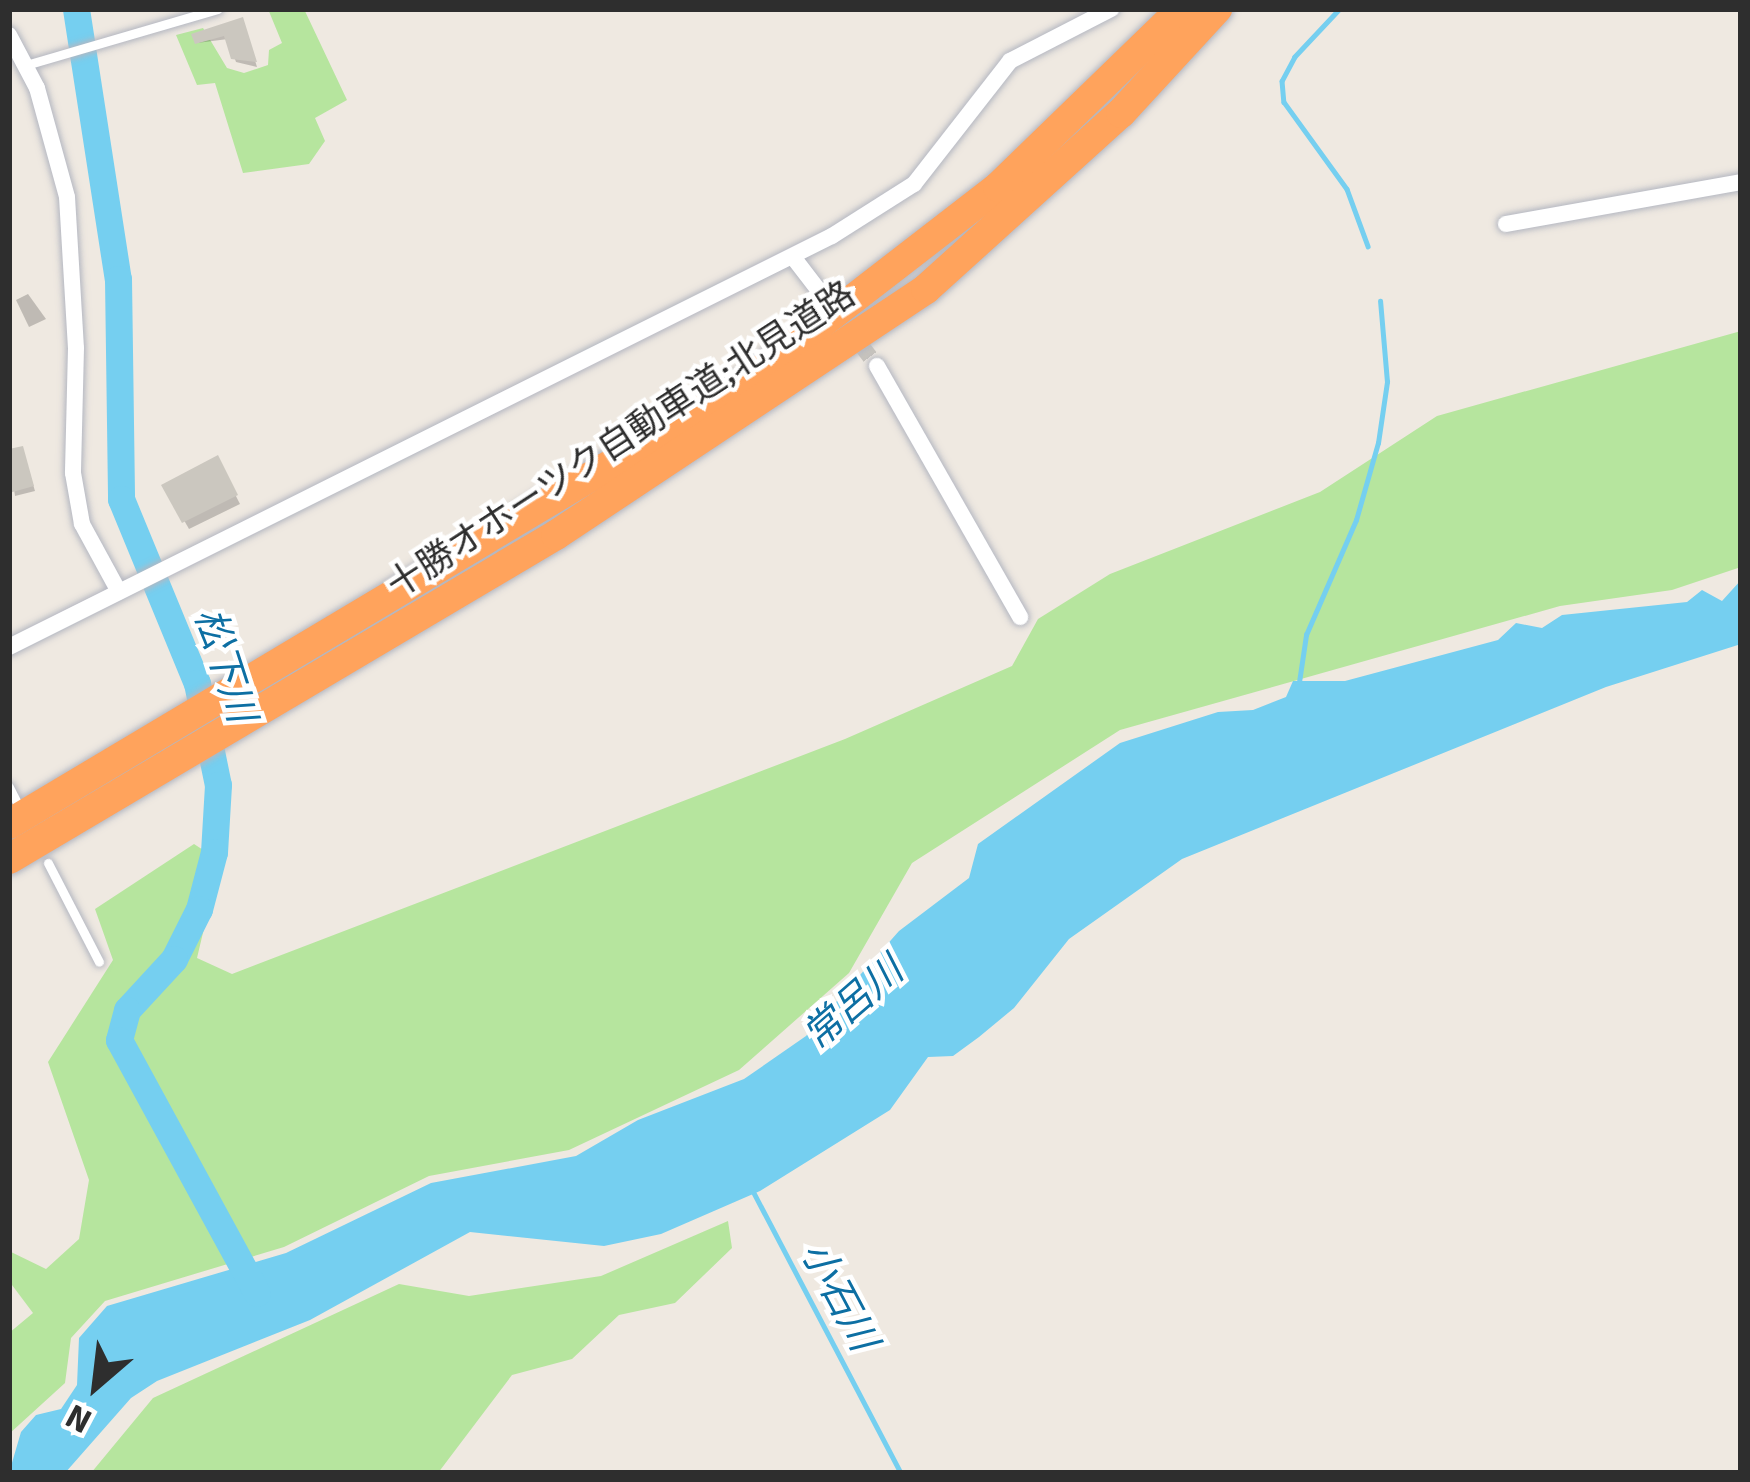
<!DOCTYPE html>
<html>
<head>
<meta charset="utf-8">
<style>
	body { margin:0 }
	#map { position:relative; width:1750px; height:1482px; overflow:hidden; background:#efe9e1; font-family:Signika,"Noto Sans JP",sans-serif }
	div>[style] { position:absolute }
	.green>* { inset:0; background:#b6e59e }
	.water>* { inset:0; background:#75cff0 }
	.shadow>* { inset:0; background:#0003 }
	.stream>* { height:4.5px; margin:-2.25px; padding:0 2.25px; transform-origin:2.25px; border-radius:2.25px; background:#75cff0 }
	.river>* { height:27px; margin:-13.5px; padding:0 13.5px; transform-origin:13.5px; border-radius:13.5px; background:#75cff0 }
	.building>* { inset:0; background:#cbc7bf }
	.minor-tunnel>* { height:16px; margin-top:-8px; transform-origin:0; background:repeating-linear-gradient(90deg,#c8c4bd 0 16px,transparent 0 24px) }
	.roads { filter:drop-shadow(0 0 3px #b4b7c1) drop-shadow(0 0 3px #b4b7c1) }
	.service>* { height:9px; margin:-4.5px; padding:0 4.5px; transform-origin:4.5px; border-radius:4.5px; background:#fff }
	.minor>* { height:16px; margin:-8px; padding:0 8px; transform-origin:8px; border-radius:8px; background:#fff }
	.motorway>* { height:30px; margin:-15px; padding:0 15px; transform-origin:15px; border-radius:15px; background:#ffa35c }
	span { translate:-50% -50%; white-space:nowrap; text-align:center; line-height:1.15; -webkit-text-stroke:9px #fff; paint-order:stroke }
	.street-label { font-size:36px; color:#2e2e2e }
	.water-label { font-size:39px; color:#0d6fa3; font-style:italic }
	.frame { position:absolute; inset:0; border:12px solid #2e2e2e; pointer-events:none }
	.north { position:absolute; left:36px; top:1326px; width:120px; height:120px; -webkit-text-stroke:9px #fff; paint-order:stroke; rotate:208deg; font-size:33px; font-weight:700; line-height:48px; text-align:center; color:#2e2e2e }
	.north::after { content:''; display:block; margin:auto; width:42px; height:54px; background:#2e2e2e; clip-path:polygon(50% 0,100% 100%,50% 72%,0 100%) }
</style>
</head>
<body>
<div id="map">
	<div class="green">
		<div style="clip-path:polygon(268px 9px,304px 9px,347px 100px,315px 118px,325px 141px,309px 164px,243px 173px,215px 83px,197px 85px,176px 35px,203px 28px,227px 68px,244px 73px,268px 65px,269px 50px,282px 43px)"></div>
		<div style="clip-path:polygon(1741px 331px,1741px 567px,1672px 590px,1560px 606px,1120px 730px,912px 863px,849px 973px,739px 1070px,569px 1150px,429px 1176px,284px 1247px,105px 1301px,71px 1338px,65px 1383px,9px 1434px,9px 1333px,33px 1313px,9px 1281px,9px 1251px,46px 1269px,79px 1239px,89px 1180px,48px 1062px,113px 960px,95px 909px,194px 844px,220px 861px,197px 958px,232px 974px,845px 739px,1012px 666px,1038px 619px,1110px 574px,1320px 492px,1437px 416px)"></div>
		<div style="clip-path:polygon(728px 1221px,732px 1248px,675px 1303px,619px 1315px,572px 1359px,512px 1375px,438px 1473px,91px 1473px,153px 1398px,399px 1284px,469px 1296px,601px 1276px)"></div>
	</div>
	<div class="water">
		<div style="clip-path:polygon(1741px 580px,1741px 644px,1606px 687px,1182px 859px,1069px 939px,1014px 1008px,979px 1037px,953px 1056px,928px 1057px,890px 1110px,760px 1191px,661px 1234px,604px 1246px,470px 1232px,310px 1320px,157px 1381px,131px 1398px,65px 1473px,9px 1473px,21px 1432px,36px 1415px,61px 1409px,77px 1385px,79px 1338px,107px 1306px,286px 1253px,431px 1183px,576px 1156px,638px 1120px,744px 1079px,806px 1036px,899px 931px,969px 878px,978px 844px,1120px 743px,1218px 712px,1253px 710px,1286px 697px,1293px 681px,1345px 681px,1498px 640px,1516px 623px,1542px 628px,1562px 615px,1687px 602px,1702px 590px,1722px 601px)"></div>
	</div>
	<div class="shadow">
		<div style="clip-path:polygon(244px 25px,257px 67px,236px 62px,228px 39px,197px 43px)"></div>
		<div style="clip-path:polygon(28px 294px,46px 319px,29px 327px,16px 300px)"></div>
		<div style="clip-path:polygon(9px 453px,24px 454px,35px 491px,15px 496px)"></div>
		<div style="clip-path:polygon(217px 459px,240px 504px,189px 529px,165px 487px)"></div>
	</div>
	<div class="stream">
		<div style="left:1340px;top:9px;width:66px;rotate:133.2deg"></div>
		<div style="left:1295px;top:57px;width:27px;rotate:118deg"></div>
		<div style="left:1282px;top:81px;width:21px;rotate:85deg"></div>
		<div style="left:1284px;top:102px;width:107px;rotate:54.1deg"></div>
		<div style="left:1347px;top:189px;width:61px;rotate:69.8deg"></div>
		<div style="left:1299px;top:682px;width:48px;rotate:-81.5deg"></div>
		<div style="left:1306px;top:635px;width:125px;rotate:-66.5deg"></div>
		<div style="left:1356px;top:520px;width:80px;rotate:-74.1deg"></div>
		<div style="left:1378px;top:443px;width:62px;rotate:-81.6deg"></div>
		<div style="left:1387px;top:382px;width:81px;rotate:-94.9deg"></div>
		<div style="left:753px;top:1191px;width:318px;rotate:62.3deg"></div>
	</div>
	<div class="river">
		<div style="left:76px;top:9px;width:273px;rotate:81.2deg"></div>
		<div style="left:118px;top:279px;width:220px;rotate:89.2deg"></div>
		<div style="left:121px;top:499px;width:199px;rotate:67.6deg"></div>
		<div style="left:197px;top:683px;width:104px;rotate:78.4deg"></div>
		<div style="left:218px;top:785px;width:67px;rotate:93.4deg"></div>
		<div style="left:214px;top:852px;width:59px;rotate:104.7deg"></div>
		<div style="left:199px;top:909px;width:56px;rotate:116.6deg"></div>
		<div style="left:174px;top:959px;width:69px;rotate:132.7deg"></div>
		<div style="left:127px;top:1010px;width:31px;rotate:105deg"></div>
		<div style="left:119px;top:1040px;width:288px;rotate:61.4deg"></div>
	</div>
	<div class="building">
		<div style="clip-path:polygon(243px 17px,257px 62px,231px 59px,224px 36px,195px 44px,191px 34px)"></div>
		<div style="clip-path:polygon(23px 446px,34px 486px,9px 493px,9px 449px)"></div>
		<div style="clip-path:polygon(218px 455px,238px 495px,182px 523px,161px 485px)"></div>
	</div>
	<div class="minor-tunnel">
		<div style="left:831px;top:306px;width:76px;rotate:52.5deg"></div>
	</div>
	<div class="roads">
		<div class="service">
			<div style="left:26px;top:65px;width:200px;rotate:-16.3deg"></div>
			<div style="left:9px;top:787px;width:25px;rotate:63deg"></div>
			<div style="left:48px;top:863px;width:111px;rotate:62.7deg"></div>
		</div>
		<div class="minor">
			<div style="left:9px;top:35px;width:60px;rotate:62.2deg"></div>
			<div style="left:37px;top:88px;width:113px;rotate:74.6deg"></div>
			<div style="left:67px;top:197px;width:151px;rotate:86.6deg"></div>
			<div style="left:76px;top:348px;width:125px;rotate:91.4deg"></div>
			<div style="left:73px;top:473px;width:52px;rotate:80deg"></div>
			<div style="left:82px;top:524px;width:77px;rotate:61.4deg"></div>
			<div style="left:1506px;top:224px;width:239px;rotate:-10.1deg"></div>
			<div style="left:793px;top:257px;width:49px;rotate:52.4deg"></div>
			<div style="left:877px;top:366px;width:289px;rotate:60.3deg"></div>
			<div style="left:9px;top:647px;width:920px;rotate:-26.54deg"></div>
			<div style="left:832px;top:236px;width:97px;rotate:-32.4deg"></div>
			<div style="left:914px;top:184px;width:156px;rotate:-52deg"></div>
			<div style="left:1010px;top:61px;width:114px;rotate:-27.2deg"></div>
		</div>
		<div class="motorway">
			<div style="left:9px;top:824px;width:844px;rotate:-30.85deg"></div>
			<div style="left:734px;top:391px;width:334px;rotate:-37.7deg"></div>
			<div style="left:998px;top:187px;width:256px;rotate:-44.1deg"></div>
			<div style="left:9px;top:859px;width:636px;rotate:-30.64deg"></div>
			<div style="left:556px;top:535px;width:444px;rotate:-33.6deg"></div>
			<div style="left:926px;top:289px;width:263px;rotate:-42.1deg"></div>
			<div style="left:1121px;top:113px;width:142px;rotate:-47.3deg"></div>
		</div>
	</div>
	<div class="street-label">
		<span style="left:621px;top:440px;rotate:-33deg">十勝オホーツク自動車道;北見道路</span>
	</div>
	<div class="water-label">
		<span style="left:225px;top:665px;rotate:72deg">松下川</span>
		<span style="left:853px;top:1003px;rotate:-41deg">常呂川</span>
		<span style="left:839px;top:1296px;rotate:62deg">小石川</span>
	</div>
	<div class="frame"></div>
	<div class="north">N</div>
</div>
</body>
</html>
